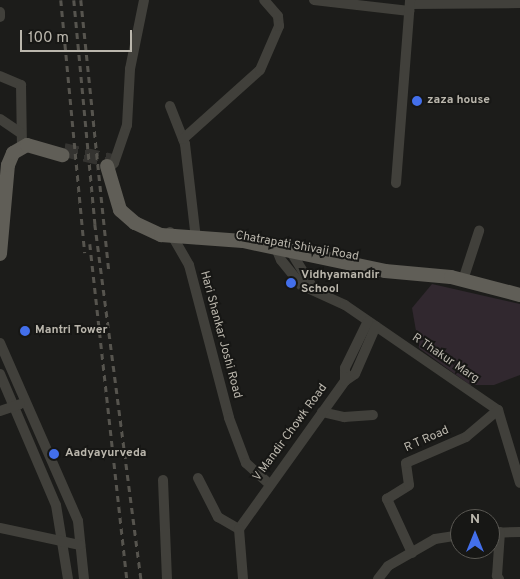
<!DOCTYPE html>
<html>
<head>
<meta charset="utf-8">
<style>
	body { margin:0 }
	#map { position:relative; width:520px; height:579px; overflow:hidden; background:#1c1c1a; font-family:Overpass,sans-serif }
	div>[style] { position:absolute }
	.green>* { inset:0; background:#31282f }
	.major-tunnel>* { height:14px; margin-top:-7px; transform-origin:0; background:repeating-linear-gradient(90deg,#343330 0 14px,transparent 0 21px) }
	.minor>* { height:10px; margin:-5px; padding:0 5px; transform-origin:5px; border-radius:5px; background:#41403b }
	.major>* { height:14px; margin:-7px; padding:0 7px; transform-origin:7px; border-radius:7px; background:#605e57 }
	.rail>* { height:2.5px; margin-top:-1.25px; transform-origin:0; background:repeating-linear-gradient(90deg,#56544e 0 6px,transparent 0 11px) }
	.dots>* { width:14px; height:14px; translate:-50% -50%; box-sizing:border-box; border:2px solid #171715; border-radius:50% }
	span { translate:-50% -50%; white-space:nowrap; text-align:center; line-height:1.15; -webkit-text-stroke:4px #171715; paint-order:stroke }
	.poi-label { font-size:12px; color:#bbb7ad; font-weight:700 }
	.left { translate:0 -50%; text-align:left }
	.street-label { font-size:12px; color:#bbb7ad }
	.north { position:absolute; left:450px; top:509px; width:50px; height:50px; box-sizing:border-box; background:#171715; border:1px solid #595752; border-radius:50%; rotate:0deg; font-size:14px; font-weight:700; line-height:20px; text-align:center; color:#bbb7ad }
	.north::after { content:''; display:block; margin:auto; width:18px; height:22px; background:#436feb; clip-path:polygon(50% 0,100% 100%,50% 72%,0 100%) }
	.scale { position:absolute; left:20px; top:30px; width:112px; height:22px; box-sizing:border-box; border:2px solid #bbb7ad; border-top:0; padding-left:6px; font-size:15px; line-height:18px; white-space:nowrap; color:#bbb7ad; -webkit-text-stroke:4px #171715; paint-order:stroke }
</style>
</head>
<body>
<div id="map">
	<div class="green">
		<div style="clip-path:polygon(432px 284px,520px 304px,520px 375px,494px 385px,470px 385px,419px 348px,412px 308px)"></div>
	</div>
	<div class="major-tunnel">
		<div style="left:64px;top:150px;width:49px;rotate:12.9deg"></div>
	</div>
	<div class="minor">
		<div style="left:314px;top:0;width:96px;rotate:6.6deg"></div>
		<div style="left:410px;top:4px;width:110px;rotate:-0.5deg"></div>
		<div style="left:0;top:12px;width:5px;rotate:90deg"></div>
		<div style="left:0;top:76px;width:23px;rotate:23deg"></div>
		<div style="left:21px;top:85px;width:61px;rotate:89.1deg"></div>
		<div style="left:170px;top:106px;width:41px;rotate:68.5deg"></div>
		<div style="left:185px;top:144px;width:96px;rotate:83.4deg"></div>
		<div style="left:0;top:119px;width:25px;rotate:34deg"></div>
		<div style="left:183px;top:139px;width:103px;rotate:-41.9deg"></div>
		<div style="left:260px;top:70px;width:48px;rotate:-66.6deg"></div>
		<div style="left:279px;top:26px;width:10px;rotate:-96deg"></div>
		<div style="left:278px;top:16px;width:21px;rotate:-131deg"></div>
		<div style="left:109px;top:168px;width:7px;rotate:-45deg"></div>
		<div style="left:114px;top:163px;width:40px;rotate:-71.1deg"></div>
		<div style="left:127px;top:125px;width:56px;rotate:-86.9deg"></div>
		<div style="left:130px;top:69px;width:70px;rotate:-78.5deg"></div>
		<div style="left:396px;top:183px;width:184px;rotate:-85.6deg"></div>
		<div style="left:170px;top:232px;width:38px;rotate:60deg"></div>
		<div style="left:189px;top:265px;width:158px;rotate:75.3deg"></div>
		<div style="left:229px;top:418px;width:48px;rotate:69.3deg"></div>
		<div style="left:246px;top:463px;width:31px;rotate:42deg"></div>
		<div style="left:274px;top:243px;width:18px;rotate:68deg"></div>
		<div style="left:281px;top:260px;width:32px;rotate:51deg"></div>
		<div style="left:301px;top:285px;width:48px;rotate:24.4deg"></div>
		<div style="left:345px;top:305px;width:186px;rotate:34.5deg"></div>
		<div style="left:498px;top:410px;width:76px;rotate:73.2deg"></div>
		<div style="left:288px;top:247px;width:48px;rotate:58.6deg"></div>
		<div style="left:463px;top:280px;width:52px;rotate:-71.9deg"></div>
		<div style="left:0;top:343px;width:194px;rotate:66.3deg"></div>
		<div style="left:78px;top:521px;width:58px;rotate:84.1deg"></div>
		<div style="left:0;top:374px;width:142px;rotate:66.9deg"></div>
		<div style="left:56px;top:505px;width:75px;rotate:80.8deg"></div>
		<div style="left:345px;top:381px;width:12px;rotate:-35deg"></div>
		<div style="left:355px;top:374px;width:52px;rotate:-66.4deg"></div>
		<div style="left:0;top:411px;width:21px;rotate:-19deg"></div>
		<div style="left:322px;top:412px;width:23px;rotate:13deg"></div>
		<div style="left:344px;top:417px;width:29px;rotate:-4deg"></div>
		<div style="left:198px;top:478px;width:44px;rotate:62.9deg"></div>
		<div style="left:218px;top:517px;width:24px;rotate:30deg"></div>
		<div style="left:163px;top:480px;width:99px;rotate:87.7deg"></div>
		<div style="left:0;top:528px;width:82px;rotate:12deg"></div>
		<div style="left:239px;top:529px;width:182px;rotate:-54.4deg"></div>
		<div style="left:345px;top:381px;width:13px;rotate:-90deg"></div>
		<div style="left:345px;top:368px;width:52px;rotate:-63.9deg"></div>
		<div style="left:239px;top:529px;width:50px;rotate:85.4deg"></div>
		<div style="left:490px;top:533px;width:30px;rotate:-2deg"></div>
		<div style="left:412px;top:553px;width:60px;rotate:-114.8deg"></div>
		<div style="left:387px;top:499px;width:26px;rotate:-32deg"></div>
		<div style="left:409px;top:485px;width:22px;rotate:-98deg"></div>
		<div style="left:406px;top:463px;width:65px;rotate:-23.4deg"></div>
		<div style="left:466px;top:437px;width:42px;rotate:-40.2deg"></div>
		<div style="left:378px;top:579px;width:16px;rotate:-52deg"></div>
		<div style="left:388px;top:566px;width:54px;rotate:-29.9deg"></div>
		<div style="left:435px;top:539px;width:25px;rotate:-9deg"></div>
		<div style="left:499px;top:579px;width:4px;rotate:-124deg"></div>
		<div style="left:497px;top:576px;width:44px;rotate:-86.1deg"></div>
	</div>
	<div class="major">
		<div style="left:107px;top:166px;width:46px;rotate:73.5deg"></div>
		<div style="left:120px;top:210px;width:20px;rotate:41deg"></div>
		<div style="left:135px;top:223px;width:29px;rotate:25deg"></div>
		<div style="left:161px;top:235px;width:82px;rotate:4.2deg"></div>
		<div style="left:243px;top:241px;width:145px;rotate:11.9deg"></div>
		<div style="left:385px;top:271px;width:66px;rotate:5.2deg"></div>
		<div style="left:451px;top:277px;width:71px;rotate:14.6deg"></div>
		<div style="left:0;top:254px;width:89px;rotate:-84.9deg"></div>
		<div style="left:8px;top:165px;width:13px;rotate:-67deg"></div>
		<div style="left:13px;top:153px;width:16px;rotate:-30deg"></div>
		<div style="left:27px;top:145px;width:37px;rotate:16deg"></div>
	</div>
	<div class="rail">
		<div style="left:61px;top:0;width:254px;rotate:84.6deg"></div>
		<div style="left:74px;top:0;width:225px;rotate:84.6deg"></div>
		<div style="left:95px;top:224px;width:358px;rotate:82.6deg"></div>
		<div style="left:81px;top:0;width:272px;rotate:84.1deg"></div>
		<div style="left:90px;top:244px;width:337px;rotate:83.7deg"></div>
	</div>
	<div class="dots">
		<div style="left:417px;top:101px;background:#436feb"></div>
		<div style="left:291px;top:283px;background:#436feb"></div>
		<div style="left:25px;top:331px;background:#436feb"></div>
		<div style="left:54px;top:454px;background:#436feb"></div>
	</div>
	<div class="poi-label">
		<span class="left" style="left:427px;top:101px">zaza house</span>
		<span class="left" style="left:301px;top:283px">Vidhyamandir<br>School</span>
		<span class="left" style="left:35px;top:331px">Mantri Tower</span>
		<span class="left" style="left:65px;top:454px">Aadyayurveda</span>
	</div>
	<div class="street-label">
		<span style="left:297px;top:247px;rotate:10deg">Chatrapati Shivaji Road</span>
		<span style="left:220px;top:335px;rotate:75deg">Hari Shankar Joshi Road</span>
		<span style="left:445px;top:359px;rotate:34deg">R Thakur Marg</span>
		<span style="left:291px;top:433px;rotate:-54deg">V Mandir Chowk Road</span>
		<span style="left:427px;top:440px;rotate:-24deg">R T Road</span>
	</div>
	<div class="north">N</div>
	<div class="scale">100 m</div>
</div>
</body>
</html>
